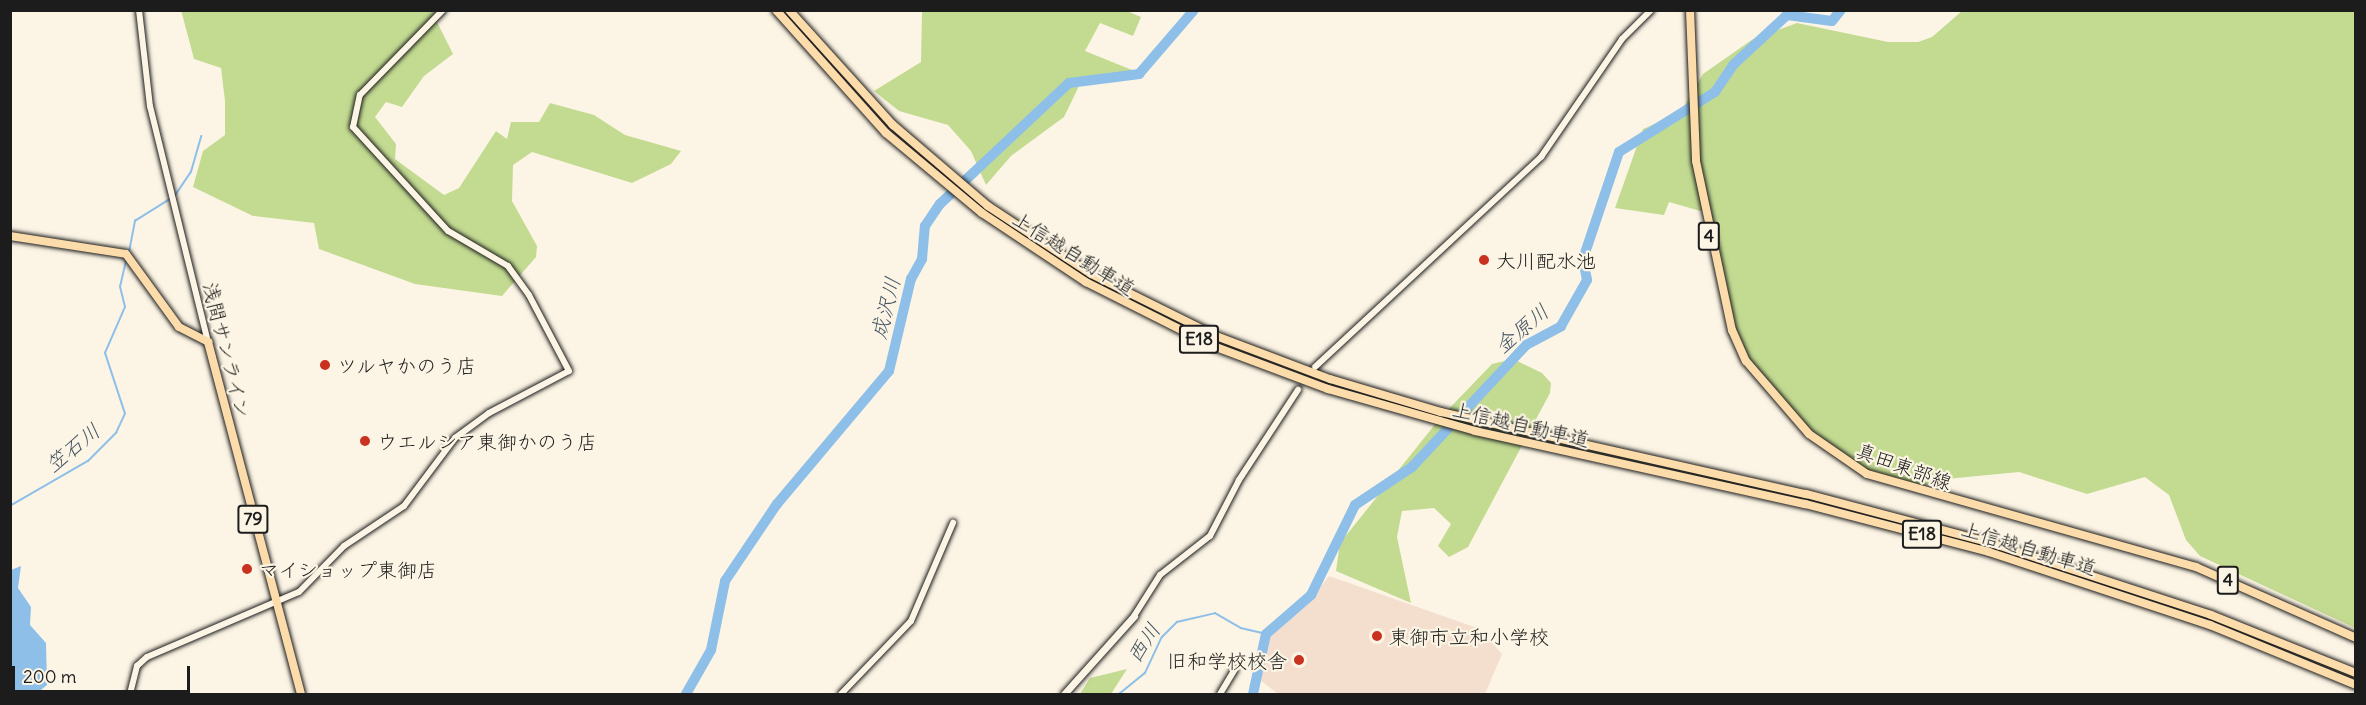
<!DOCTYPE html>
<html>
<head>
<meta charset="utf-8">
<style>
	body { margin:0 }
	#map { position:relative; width:2366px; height:705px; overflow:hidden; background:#fcf5e5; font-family:Delius,"Klee One",sans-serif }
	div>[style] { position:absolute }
	.built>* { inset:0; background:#f4dfce }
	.green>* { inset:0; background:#c3db91 }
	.water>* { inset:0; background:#8ebfe9 }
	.stream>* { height:1.5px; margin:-0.75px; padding:0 0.75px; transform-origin:0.75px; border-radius:0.75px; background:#8ebfe9 }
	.river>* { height:10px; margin:-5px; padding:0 5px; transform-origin:5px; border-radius:5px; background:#8ebfe9 }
	.tertiary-tunnel>* { height:6px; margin-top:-3px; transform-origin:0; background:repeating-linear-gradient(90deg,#dad4c7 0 6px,transparent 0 9px) }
	.roads { filter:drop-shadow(0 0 2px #1c1c1c) drop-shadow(0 0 2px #1c1c1c) }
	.tertiary>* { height:6px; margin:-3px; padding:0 3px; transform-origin:3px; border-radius:3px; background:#fcf5e5 }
	.secondary>* { height:7px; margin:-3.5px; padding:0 3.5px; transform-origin:3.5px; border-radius:3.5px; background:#fcf5e5 }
	.primary>* { height:8px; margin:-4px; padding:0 4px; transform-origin:4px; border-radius:4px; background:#fddcac }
	.motorway>* { height:8px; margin:-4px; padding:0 4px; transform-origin:4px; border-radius:4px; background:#fddcac }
	.dots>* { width:16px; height:16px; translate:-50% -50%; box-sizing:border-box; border:3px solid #fcf5e5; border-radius:50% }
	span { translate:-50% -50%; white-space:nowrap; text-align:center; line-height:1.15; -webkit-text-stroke:4.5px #fcf5e5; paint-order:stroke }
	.shield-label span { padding:2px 4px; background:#fcf5e5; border:2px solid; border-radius:4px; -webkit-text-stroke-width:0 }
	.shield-label { font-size:18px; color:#1c1c1c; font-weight:700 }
	.street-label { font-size:20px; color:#1c1c1c }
	.poi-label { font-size:20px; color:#1c1c1c }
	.left { translate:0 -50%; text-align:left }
	.right { translate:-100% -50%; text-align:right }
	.water-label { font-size:21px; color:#445564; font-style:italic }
	.frame { position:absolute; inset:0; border:12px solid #1c1c1c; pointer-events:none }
	.scale { position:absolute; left:12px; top:666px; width:178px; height:27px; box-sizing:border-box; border:3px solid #1c1c1c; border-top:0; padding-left:8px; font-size:18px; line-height:21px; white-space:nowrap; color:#1c1c1c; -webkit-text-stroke:4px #fcf5e5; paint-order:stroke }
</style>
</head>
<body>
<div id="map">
	<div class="built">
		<div style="clip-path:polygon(1329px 576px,1480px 629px,1502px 654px,1485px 694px,1278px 694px,1260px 680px,1265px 642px,1277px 624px,1311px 599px)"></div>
	</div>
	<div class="green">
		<div style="clip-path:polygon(181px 10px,444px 11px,437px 22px,453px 54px,424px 76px,402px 107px,386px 102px,375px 117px,396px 144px,395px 159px,444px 195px,459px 188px,496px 131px,507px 139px,511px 122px,539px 122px,550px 103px,594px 115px,625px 135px,681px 151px,671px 164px,632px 183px,532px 152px,513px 165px,512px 201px,537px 246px,536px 257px,502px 296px,415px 284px,319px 249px,314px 223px,253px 216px,193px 187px,203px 151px,225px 135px,225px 101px,221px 68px,194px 59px)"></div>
		<div style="clip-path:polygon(1127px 11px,1141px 17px,1133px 36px,1100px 23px,1085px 51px,1137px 72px,1079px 86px,1064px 117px,1011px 156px,986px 185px,971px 151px,948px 125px,899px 111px,874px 91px,921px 62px,922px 11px)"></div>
		<div style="clip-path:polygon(1962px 11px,2355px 11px,2355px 628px,2200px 556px,2186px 540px,2169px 495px,2145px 477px,2087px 494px,2019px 472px,1936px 480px,1915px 491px,1867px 474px,1809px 434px,1738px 345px,1704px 212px,1669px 202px,1664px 215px,1615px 208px,1643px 129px,1680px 113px,1703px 74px,1753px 39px,1797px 23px,1888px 42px,1918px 42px,1932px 37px)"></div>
		<div style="clip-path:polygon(1513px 359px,1542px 373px,1551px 383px,1550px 393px,1468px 547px,1449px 557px,1438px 546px,1451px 524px,1434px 508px,1402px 511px,1397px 537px,1411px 603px,1336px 571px,1340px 543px,1441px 417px,1492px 364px)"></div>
		<div style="clip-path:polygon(1127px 669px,1111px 694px,1080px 694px,1090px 678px)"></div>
	</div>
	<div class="water">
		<div style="clip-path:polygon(21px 566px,18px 588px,31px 607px,30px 625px,46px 643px,47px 685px,36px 694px,11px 694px,11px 570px)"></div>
	</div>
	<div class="stream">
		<div style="left:174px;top:197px;width:30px;rotate:-56deg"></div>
		<div style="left:191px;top:172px;width:37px;rotate:-74deg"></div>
		<div style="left:129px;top:252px;width:32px;rotate:-79deg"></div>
		<div style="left:135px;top:221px;width:41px;rotate:-32.2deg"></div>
		<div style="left:10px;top:506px;width:90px;rotate:-30deg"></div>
		<div style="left:88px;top:461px;width:40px;rotate:-45deg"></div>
		<div style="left:116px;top:433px;width:21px;rotate:-65deg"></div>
		<div style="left:125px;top:414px;width:64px;rotate:-108.2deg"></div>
		<div style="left:105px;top:353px;width:50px;rotate:-66.5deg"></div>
		<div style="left:125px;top:307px;width:21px;rotate:-104deg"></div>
		<div style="left:120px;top:287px;width:28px;rotate:-77deg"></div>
		<div style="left:1119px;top:694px;width:33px;rotate:-39deg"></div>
		<div style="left:1145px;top:673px;width:40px;rotate:-65deg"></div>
		<div style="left:1162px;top:637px;width:21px;rotate:-45deg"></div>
		<div style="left:1177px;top:622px;width:39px;rotate:-13deg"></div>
		<div style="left:1215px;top:613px;width:30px;rotate:30deg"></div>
		<div style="left:1241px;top:628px;width:26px;rotate:13deg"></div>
	</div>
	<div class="river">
		<div style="left:686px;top:694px;width:51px;rotate:-60.4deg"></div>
		<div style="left:711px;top:650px;width:70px;rotate:-78.5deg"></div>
		<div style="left:725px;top:581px;width:93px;rotate:-56deg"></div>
		<div style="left:777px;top:504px;width:174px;rotate:-49.9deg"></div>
		<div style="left:889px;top:371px;width:95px;rotate:-76.6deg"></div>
		<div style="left:911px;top:279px;width:23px;rotate:-61deg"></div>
		<div style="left:922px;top:259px;width:33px;rotate:-85deg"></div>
		<div style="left:925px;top:226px;width:27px;rotate:-56deg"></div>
		<div style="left:940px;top:204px;width:177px;rotate:-43.2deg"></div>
		<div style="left:1069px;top:83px;width:71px;rotate:-7.3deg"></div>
		<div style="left:1139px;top:74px;width:84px;rotate:-49.3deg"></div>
		<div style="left:1253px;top:694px;width:61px;rotate:-77.8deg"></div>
		<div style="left:1266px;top:634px;width:60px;rotate:-40.9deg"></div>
		<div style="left:1311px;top:595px;width:100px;rotate:-63.9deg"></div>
		<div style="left:1355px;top:505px;width:69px;rotate:-33.7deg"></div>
		<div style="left:1412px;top:467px;width:167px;rotate:-46.9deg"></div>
		<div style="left:1526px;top:345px;width:40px;rotate:-28deg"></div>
		<div style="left:1561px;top:326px;width:53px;rotate:-60.5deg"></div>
		<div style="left:1587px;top:280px;width:21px;rotate:-101deg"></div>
		<div style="left:1583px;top:259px;width:113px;rotate:-71.4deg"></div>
		<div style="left:1619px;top:152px;width:113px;rotate:-32deg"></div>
		<div style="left:1715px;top:92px;width:32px;rotate:-56deg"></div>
		<div style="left:1733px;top:65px;width:74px;rotate:-42.8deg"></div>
		<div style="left:1787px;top:15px;width:45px;rotate:7.6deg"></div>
		<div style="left:1832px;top:21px;width:14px;rotate:-51deg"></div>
	</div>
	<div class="tertiary-tunnel">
		<div style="left:1298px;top:390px;width:25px;rotate:-53deg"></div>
	</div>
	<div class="roads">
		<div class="tertiary">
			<div style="left:139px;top:10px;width:97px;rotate:83.5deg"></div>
			<div style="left:150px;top:106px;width:243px;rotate:76.2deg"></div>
			<div style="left:1315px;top:367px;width:309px;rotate:-42.9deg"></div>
			<div style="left:1541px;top:157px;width:143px;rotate:-55.5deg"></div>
			<div style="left:1622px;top:39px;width:41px;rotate:-45deg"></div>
			<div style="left:1134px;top:616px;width:49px;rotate:-57.6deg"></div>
			<div style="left:1160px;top:575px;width:63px;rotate:-38deg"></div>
			<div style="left:1210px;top:536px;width:63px;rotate:-62.6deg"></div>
			<div style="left:1239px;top:480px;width:108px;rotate:-56.8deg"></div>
			<div style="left:130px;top:694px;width:29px;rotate:-76deg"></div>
			<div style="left:137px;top:666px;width:13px;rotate:-42deg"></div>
			<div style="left:147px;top:657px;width:165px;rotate:-23.2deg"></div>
			<div style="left:299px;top:592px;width:64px;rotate:-45.6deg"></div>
			<div style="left:344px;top:546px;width:72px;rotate:-33.7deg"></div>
			<div style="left:404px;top:506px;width:85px;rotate:-53.1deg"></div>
			<div style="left:455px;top:438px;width:42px;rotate:-36.3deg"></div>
			<div style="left:489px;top:413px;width:90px;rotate:-27.7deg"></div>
			<div style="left:569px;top:371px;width:86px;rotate:-117.8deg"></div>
			<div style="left:529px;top:295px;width:36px;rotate:-126deg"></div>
			<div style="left:508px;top:266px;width:69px;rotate:-149.7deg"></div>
			<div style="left:448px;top:231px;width:141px;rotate:-132.4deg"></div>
			<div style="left:353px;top:127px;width:33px;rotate:-78deg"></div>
			<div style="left:360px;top:95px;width:119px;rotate:-45.7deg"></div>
			<div style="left:841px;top:694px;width:101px;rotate:-46.2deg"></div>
			<div style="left:911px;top:621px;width:107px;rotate:-66.8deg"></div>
			<div style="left:1220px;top:694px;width:29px;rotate:-59deg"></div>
		</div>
		<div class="secondary">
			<div style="left:1064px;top:694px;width:105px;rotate:-48.1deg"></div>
		</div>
		<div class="primary">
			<div style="left:1690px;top:10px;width:151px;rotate:87.7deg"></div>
			<div style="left:1696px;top:161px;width:173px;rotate:78deg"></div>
			<div style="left:1732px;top:330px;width:34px;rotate:66deg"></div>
			<div style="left:1746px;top:361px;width:96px;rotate:49.2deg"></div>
			<div style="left:1809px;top:434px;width:70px;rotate:34.6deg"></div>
			<div style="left:1867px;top:474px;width:342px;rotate:15.8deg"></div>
			<div style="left:2196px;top:567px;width:175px;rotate:23.9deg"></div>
			<div style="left:10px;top:236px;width:117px;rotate:8.8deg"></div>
			<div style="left:126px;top:254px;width:90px;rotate:54deg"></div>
			<div style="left:179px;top:327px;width:33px;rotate:27deg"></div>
			<div style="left:208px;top:342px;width:364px;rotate:75.2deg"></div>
		</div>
		<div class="motorway">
			<div style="left:776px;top:10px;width:165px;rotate:48.2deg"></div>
			<div style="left:886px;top:133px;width:125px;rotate:39.8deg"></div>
			<div style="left:982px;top:213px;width:125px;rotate:33.6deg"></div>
			<div style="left:1086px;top:282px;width:142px;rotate:26.7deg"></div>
			<div style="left:1213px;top:346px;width:123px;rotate:20.5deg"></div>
			<div style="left:1328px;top:389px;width:153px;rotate:15.9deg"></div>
			<div style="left:1475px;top:431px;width:338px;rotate:12.5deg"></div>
			<div style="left:1805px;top:504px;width:190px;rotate:14.6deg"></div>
			<div style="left:1989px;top:552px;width:233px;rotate:18.3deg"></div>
			<div style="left:2210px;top:625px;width:158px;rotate:22.3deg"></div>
			<div style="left:789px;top:10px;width:155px;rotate:47.9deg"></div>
			<div style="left:893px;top:125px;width:125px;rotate:40.5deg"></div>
			<div style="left:988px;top:206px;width:123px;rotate:33.4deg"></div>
			<div style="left:1091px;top:274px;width:140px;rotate:26.4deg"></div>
			<div style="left:1216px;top:336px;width:122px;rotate:20.7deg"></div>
			<div style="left:1330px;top:379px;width:116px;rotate:16.6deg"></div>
			<div style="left:1441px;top:412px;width:374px;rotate:12.7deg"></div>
			<div style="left:1806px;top:494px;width:191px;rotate:14.8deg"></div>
			<div style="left:1991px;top:543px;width:231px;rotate:18.1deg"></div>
			<div style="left:2211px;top:615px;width:156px;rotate:21.8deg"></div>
		</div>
	</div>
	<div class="dots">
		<div style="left:1484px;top:260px;background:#c8321e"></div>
		<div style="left:325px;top:365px;background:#c8321e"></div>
		<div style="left:365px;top:441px;background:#c8321e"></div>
		<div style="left:247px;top:569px;background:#c8321e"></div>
		<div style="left:1377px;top:636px;background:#c8321e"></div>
		<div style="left:1299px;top:660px;background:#c8321e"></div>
	</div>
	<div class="shield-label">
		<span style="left:1709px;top:236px">4</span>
		<span style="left:1199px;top:339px">E18</span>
		<span style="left:253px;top:519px">79</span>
		<span style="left:1922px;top:534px">E18</span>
		<span style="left:2228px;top:580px">4</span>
	</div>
	<div class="street-label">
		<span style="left:1074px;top:253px;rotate:32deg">上信越自動車道</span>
		<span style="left:227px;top:350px;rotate:76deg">浅間サンライン</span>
		<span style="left:1521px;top:424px;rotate:13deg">上信越自動車道</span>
		<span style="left:1904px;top:466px;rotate:20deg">真田東部線</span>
		<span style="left:2029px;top:548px;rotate:17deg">上信越自動車道</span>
	</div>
	<div class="poi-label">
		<span class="left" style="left:1496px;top:260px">大川配水池</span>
		<span class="left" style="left:337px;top:365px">ツルヤかのう店</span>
		<span class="left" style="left:377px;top:441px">ウエルシア東御かのう店</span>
		<span class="left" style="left:259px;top:569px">マイショップ東御店</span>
		<span class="left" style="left:1389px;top:636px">東御市立和小学校</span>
		<span class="right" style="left:1287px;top:660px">旧和学校校舎</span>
	</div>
	<div class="water-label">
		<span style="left:886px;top:308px;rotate:-76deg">成沢川</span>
		<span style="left:1522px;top:329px;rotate:-40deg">金原川</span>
		<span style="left:73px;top:448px;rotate:-39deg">笠石川</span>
		<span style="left:1144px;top:643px;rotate:-57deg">西川</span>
	</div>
	<div class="frame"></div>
	<div class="scale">200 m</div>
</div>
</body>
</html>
